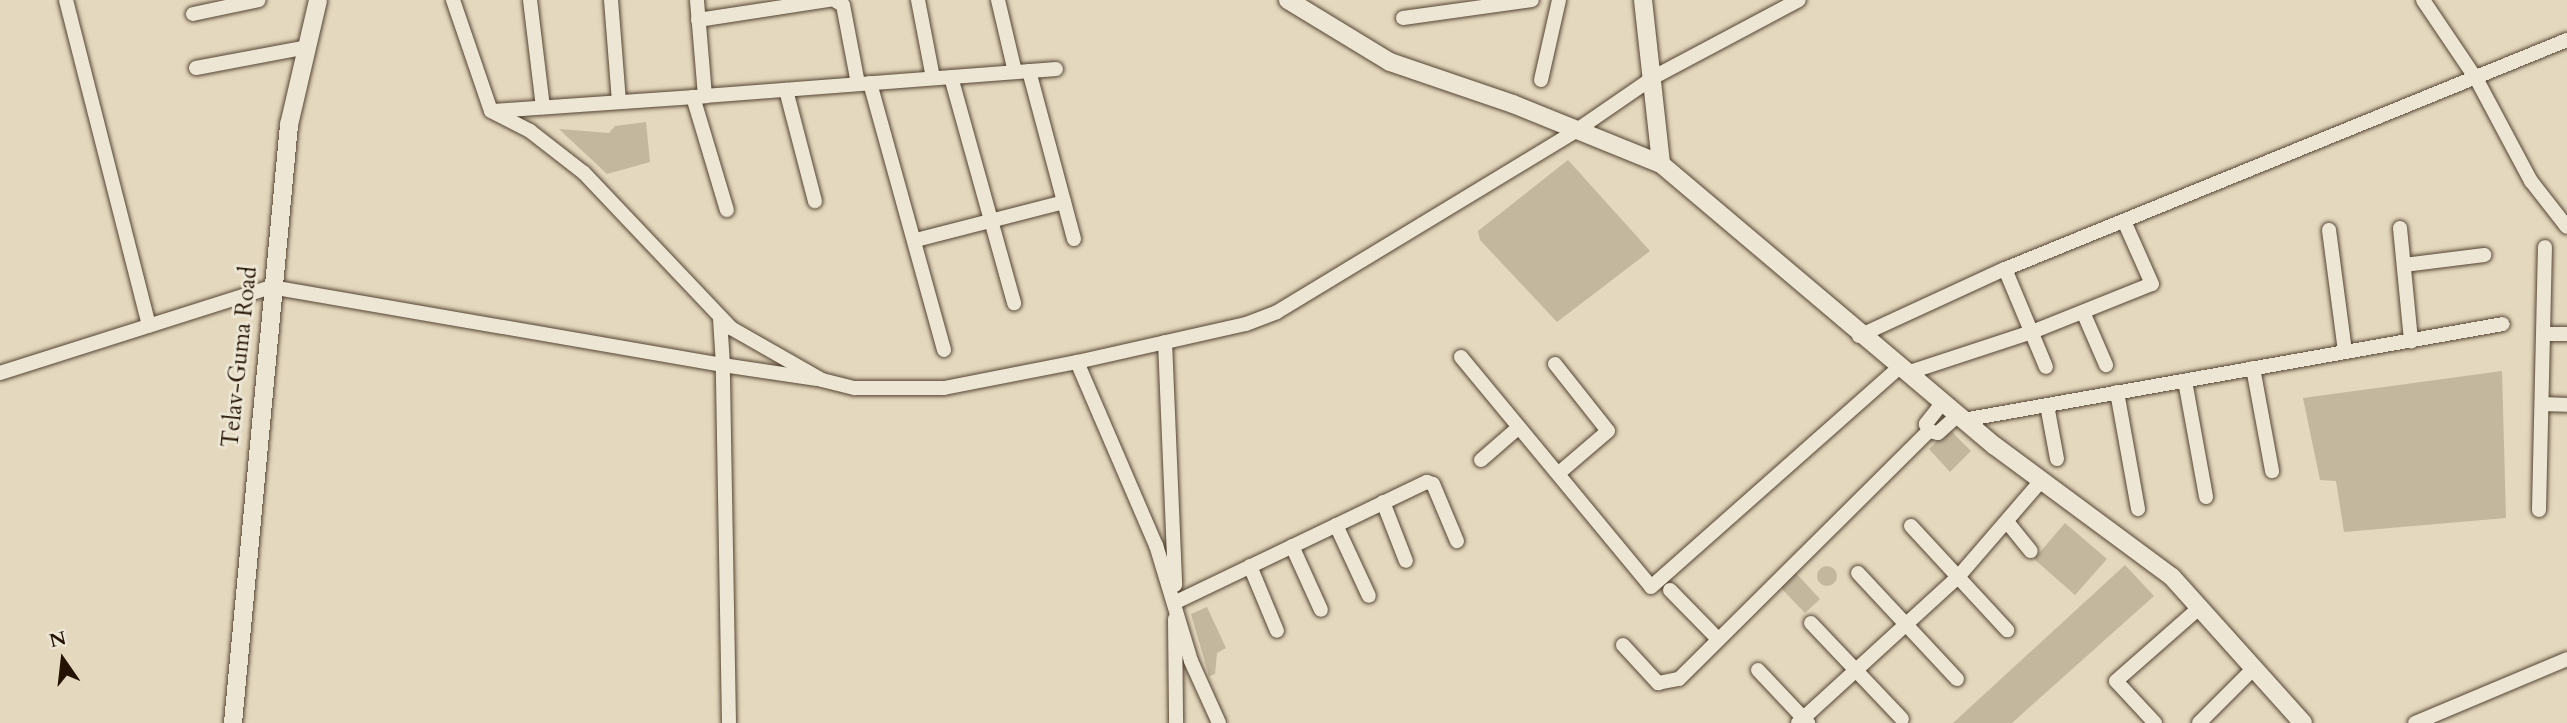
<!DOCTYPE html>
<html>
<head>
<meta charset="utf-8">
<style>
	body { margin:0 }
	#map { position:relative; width:2567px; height:723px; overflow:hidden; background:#e4d8be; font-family:Cardo,serif }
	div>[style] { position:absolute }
	.green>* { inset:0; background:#c3b79e }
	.round { border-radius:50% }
	.roads { filter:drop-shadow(0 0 2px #544432) drop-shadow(0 0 2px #544432) }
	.minor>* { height:14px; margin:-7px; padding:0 7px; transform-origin:7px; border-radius:7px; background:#ede6d5 }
	.tertiary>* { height:18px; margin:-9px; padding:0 9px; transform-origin:9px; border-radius:9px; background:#ede6d5 }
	span { translate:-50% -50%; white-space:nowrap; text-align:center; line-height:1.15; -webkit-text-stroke:6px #ede6d5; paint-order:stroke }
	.street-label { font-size:23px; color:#241303 }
	.north { position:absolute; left:28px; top:625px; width:70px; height:70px; -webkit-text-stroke:5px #ede6d5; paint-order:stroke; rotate:346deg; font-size:19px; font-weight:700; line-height:28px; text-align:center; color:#241303 }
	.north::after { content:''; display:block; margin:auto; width:24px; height:32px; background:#241303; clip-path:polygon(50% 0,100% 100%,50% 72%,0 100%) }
</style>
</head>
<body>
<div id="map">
	<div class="green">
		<div style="clip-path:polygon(646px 122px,650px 162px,607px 174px,559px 129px,609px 133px,615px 126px)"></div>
		<div style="clip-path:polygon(1568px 160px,1650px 251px,1557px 322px,1480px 240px,1478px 231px)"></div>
		<div style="clip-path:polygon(2502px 371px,2506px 518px,2344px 532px,2336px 481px,2320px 480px,2303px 398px)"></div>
		<div style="clip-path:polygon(1949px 429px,1971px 451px,1950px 472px,1929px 449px)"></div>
		<div style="clip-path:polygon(2065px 523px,2107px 559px,2075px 595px,2034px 559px)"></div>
		<div style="clip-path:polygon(2125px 565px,2154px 596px,2012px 723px,1953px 723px)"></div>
		<div class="round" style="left:1817px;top:566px;width:20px;height:20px"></div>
		<div style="clip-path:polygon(1794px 571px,1820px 599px,1805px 613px,1778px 585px)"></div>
		<div style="clip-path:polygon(1207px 607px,1226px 648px,1217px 653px,1215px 674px,1209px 676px,1191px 614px)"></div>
	</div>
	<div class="roads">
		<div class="minor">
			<div style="left:66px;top:0;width:336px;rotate:75.7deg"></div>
			<div style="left:453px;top:0;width:117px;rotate:71.1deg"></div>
			<div style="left:491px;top:111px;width:44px;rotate:27.1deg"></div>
			<div style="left:530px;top:131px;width:68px;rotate:37.9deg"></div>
			<div style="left:584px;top:173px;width:214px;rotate:46.5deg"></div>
			<div style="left:731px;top:328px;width:105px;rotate:29.7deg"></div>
			<div style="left:822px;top:380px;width:34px;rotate:14deg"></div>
			<div style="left:855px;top:388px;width:89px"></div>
			<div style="left:944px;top:388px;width:136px;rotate:-11.1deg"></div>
			<div style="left:1077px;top:362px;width:199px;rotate:66.7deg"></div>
			<div style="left:1156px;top:545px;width:121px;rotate:73.2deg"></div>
			<div style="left:1191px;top:661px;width:68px;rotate:65.7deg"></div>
			<div style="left:530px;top:0;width:108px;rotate:83.1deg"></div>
			<div style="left:611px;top:0;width:102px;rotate:85.5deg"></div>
			<div style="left:834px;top:0;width:10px;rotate:29deg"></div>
			<div style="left:843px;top:5px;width:80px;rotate:79.2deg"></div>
			<div style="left:918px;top:0;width:79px;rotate:79.1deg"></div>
			<div style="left:998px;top:0;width:74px;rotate:76.7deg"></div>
			<div style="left:2423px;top:0;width:97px;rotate:56deg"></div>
			<div style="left:2477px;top:80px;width:115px;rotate:61.9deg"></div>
			<div style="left:2531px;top:181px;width:58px;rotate:52deg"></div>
			<div style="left:193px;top:14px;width:67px;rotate:-12deg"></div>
			<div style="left:1403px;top:18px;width:130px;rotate:-7.9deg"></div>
			<div style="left:698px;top:20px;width:133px;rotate:-8.7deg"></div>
			<div style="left:196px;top:68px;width:113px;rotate:-10.7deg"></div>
			<div style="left:1029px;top:71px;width:174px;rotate:75deg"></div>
			<div style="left:951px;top:77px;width:235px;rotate:74.4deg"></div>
			<div style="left:1541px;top:80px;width:82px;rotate:-77.3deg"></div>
			<div style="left:870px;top:83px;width:277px;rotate:74.5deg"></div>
			<div style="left:786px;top:90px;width:115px;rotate:75.4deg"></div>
			<div style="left:705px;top:96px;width:352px;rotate:-4.4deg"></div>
			<div style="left:693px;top:97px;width:118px;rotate:73.3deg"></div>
			<div style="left:493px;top:111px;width:213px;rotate:-4deg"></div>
			<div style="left:705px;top:96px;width:96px;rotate:-94.8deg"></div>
			<div style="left:2400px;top:228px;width:114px;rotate:84.4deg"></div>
			<div style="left:2329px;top:230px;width:123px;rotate:82.5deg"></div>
			<div style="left:916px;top:240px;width:153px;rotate:-14.4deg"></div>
			<div style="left:2404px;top:265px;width:81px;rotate:-7.1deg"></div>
			<div style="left:2005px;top:269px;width:106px;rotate:67.3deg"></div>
			<div style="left:2083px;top:312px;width:58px;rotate:66.5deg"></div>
			<div style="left:2544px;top:334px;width:23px"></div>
			<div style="left:1859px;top:336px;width:161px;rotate:-24.7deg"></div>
			<div style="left:2005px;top:269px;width:607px;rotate:-22.17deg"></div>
			<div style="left:1165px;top:342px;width:243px;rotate:87.6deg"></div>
			<div style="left:1461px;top:357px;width:298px;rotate:50.4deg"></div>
			<div style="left:1651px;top:587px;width:332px;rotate:-41.5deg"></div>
			<div style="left:1077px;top:362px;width:173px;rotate:-12.7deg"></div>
			<div style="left:1246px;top:324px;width:33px;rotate:-21deg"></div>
			<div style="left:1277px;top:312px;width:351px;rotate:-31.2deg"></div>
			<div style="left:1577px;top:130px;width:93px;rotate:-34.5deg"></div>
			<div style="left:1654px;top:77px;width:164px;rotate:-28deg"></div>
			<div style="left:1555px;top:364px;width:85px;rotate:51.7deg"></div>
			<div style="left:1608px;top:431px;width:65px;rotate:139.4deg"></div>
			<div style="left:2253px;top:368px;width:105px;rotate:79.5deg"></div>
			<div style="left:0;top:373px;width:284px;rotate:-17.6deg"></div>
			<div style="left:271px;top:287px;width:459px;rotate:9.8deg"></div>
			<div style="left:723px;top:365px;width:47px;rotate:-93.7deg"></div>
			<div style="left:1907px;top:373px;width:132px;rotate:-18.2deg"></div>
			<div style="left:2032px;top:332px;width:129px;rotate:-21.8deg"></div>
			<div style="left:2152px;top:284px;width:69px;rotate:-114deg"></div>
			<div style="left:2185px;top:381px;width:118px;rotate:79.7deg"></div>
			<div style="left:2117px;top:392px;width:119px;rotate:79.8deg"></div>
			<div style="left:1943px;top:402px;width:28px;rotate:128deg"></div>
			<div style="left:1926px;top:424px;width:8px;rotate:67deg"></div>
			<div style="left:1929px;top:431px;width:9px;rotate:13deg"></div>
			<div style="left:1938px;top:433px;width:27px;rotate:-42deg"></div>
			<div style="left:2542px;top:404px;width:25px;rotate:2deg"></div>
			<div style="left:2047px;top:405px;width:55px;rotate:79.5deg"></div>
			<div style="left:1963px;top:420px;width:548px;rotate:-10.08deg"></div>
			<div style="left:1481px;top:460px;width:50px;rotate:-41deg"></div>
			<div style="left:1383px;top:502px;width:63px;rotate:68.7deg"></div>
			<div style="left:2539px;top:510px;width:263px;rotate:-88.7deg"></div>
			<div style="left:2008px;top:523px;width:36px;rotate:51deg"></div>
			<div style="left:1336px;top:525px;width:78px;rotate:65.1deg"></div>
			<div style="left:1911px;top:526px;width:142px;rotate:47.3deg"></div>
			<div style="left:1292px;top:546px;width:70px;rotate:65.6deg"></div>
			<div style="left:1250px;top:566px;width:70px;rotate:67.4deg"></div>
			<div style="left:1858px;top:573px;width:145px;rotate:47deg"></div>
			<div style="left:1670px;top:590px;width:69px;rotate:45.6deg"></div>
			<div style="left:1176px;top:602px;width:278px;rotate:-25.6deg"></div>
			<div style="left:1427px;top:482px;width:6px;rotate:18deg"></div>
			<div style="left:1433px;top:484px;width:62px;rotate:67.2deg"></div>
			<div style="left:1175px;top:619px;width:104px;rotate:89.4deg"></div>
			<div style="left:1811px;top:623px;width:132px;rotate:46.5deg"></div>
			<div style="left:1623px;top:645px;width:52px;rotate:47.4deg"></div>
			<div style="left:1658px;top:683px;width:21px;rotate:-11deg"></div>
			<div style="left:1679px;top:679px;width:352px;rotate:-44.8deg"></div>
			<div style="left:1758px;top:670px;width:73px;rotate:46.7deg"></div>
			<div style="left:729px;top:723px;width:358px;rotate:-91deg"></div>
			<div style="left:723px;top:365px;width:95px;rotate:8.5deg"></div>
			<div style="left:1798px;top:723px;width:217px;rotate:-42.4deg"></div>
			<div style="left:1958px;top:577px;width:127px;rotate:-49.2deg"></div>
			<div style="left:2155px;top:723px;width:57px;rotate:-132.9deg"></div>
			<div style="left:2116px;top:681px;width:111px;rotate:-41.3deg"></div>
			<div style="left:2199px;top:723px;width:76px;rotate:-45deg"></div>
			<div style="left:2415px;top:723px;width:165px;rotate:-22.8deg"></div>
		</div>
		<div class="tertiary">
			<div style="left:1288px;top:0;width:119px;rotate:31.3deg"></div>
			<div style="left:1390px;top:62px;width:130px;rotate:18.9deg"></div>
			<div style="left:1513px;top:104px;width:160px;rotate:22.1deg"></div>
			<div style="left:1643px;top:0;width:165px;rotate:83.7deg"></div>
			<div style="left:1661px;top:164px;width:437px;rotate:40.2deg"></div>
			<div style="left:1995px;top:446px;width:220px;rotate:36.5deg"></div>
			<div style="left:2172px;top:577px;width:196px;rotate:48.1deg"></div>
			<div style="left:233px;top:723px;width:601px;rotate:-84.65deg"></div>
			<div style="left:289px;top:125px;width:128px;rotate:-76.9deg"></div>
		</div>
	</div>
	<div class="street-label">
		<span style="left:240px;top:357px;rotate:-84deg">Telav-Guma Road</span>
	</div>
	<div class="north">N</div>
</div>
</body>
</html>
